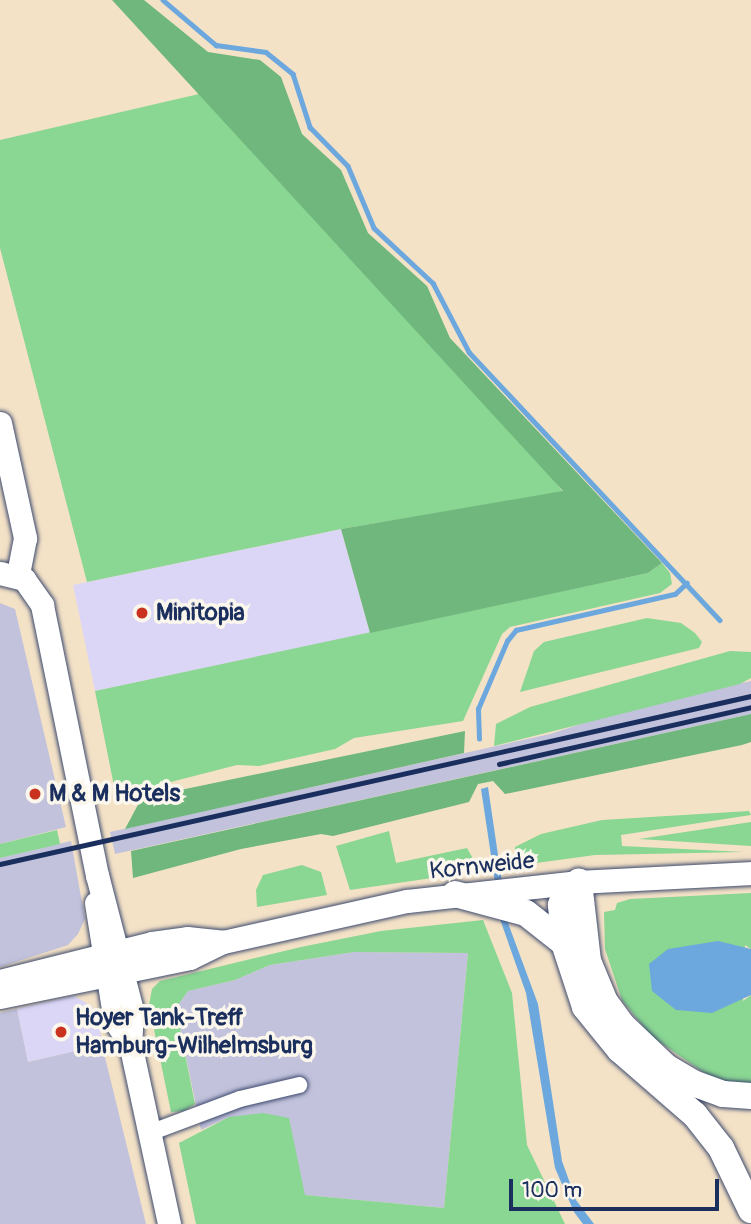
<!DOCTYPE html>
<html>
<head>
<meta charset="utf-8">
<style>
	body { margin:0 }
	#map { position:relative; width:751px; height:1224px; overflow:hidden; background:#f4e2c7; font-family:Pangolin,sans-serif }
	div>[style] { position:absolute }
	.built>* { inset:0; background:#dcd6f6 }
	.industrial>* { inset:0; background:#c2c2dc }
	.green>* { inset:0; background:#8ad693 }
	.forest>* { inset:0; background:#6fb77d }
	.water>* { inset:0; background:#6ca8dd }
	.stream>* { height:4.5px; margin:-2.25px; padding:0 2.25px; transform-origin:2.25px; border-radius:2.25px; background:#6ca8dd }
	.roads { filter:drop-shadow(0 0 2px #3c4a6e) drop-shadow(0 0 2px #3c4a6e) }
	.minor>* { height:16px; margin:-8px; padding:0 8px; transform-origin:8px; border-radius:8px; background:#fff }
	.secondary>* { height:23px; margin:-11.5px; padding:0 11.5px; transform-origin:11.5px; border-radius:11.5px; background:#fff }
	.trunk>* { height:26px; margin:-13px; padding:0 13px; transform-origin:13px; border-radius:13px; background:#fff }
	.rail>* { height:4.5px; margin:-2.25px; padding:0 2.25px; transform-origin:2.25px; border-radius:2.25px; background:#1b2f5e }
	.dots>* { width:19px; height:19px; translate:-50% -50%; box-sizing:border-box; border:4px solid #fbf7ec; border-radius:50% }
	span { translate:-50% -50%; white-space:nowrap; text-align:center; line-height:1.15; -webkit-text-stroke:7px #fbf7ec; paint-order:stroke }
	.poi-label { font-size:24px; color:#1b2f5e; font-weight:700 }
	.left { translate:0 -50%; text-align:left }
	.street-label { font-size:24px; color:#1b2f5e }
	.scale { position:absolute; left:509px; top:1179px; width:210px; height:32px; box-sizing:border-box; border:4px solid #1b2f5e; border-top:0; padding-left:9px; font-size:21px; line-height:24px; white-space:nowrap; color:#1b2f5e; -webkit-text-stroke:5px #fbf7ec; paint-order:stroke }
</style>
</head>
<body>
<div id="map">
	<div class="built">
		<div style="clip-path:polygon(341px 529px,370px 633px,95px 691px,73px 585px)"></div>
		<div style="clip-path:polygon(74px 996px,92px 1006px,99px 1020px,102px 1045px,28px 1062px,17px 1009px)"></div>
	</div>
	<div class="industrial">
		<div style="clip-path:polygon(0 603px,15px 609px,66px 827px,0 844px)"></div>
		<div style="clip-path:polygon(751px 681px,751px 714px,115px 854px,110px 832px,550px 734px,631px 708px)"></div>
		<div style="clip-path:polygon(71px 841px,85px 919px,78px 934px,68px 945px,0 967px,0 858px)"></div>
		<div style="clip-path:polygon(354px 952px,468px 953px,444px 1208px,304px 1195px,229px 1117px,201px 1130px,176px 1008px,188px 991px,235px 980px,270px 965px)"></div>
		<div style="clip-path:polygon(17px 1009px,28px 1062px,102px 1045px,146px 1224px,0 1224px,0 1013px)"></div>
	</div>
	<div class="green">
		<div style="clip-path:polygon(199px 94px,550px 475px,563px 492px,341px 529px,87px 582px,0 248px,0 140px)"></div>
		<div style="clip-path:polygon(662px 563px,670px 573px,672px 584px,660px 593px,510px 627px,502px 634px,463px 721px,354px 738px,335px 749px,259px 766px,237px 765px,116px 796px,95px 691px,648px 573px)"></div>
		<div style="clip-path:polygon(647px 618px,681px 623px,695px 633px,702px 642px,699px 648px,520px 692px,534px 651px,544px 642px)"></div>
		<div style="clip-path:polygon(730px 651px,751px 652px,751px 678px,740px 684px,494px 746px,496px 724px,530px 707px)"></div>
		<div style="clip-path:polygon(749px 811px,751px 815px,621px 835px,622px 846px,744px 852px,595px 855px,514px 866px,515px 847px,541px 834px,602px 820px)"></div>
		<div style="clip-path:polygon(751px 822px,751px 846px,639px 839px)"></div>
		<div style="clip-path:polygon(57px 830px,60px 844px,0 858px,0 844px)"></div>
		<div style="clip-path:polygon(389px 831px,396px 863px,467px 848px,480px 871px,350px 890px,336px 846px)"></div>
		<div style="clip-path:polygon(302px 865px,321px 872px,327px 895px,257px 907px,256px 890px,263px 875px)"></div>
		<div style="clip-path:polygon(751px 893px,751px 949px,745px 945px,743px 1001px,751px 995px,751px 1086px,719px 1083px,651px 1036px,622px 1000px,605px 949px,604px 912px,615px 910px,617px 903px,630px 899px)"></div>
		<div style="clip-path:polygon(483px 920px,512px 993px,527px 1145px,565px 1224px,196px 1224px,179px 1143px,229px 1117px,263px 1113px,289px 1118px,305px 1195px,444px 1208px,468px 953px,354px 952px,270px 965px,235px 980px,188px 991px,176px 1008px,195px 1104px,184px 1111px,171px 1112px,149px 1005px,152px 989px,160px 981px,301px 947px,381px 931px)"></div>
	</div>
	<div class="forest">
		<div style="clip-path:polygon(112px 0,144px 0,208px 52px,260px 60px,281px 77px,302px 134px,341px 170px,368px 233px,427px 286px,450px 338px,662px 563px,648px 573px,370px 633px,341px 529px,563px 491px)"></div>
		<div style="clip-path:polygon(751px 714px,751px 742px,742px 745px,505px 794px,493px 781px,478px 784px,469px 802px,333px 836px,321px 834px,241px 849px,133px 878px,131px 851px)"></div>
		<div style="clip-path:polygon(465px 731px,464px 753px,125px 829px,140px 801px,166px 793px)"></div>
	</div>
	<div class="water">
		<div style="clip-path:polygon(488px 787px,508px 923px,538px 1004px,562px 1161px,576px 1200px,594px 1224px,583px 1224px,574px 1212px,555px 1168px,526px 993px,501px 922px,481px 789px)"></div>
		<div style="clip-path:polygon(718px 941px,751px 949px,751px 995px,712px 1013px,676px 1010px,652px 991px,649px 964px,668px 949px)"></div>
	</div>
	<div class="stream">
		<div style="left:163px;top:0;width:70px;rotate:40.3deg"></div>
		<div style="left:216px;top:45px;width:50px;rotate:8deg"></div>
		<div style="left:266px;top:52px;width:35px;rotate:39deg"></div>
		<div style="left:293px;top:74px;width:56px;rotate:72.2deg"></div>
		<div style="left:310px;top:127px;width:54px;rotate:45.7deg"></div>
		<div style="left:348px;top:166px;width:67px;rotate:67.2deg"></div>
		<div style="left:374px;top:228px;width:81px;rotate:43deg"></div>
		<div style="left:433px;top:283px;width:78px;rotate:62.4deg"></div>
		<div style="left:469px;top:352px;width:367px;rotate:46.9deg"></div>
		<div style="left:479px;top:739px;width:30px;rotate:-92deg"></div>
		<div style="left:478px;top:709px;width:74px;rotate:-66.9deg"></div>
		<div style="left:507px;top:641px;width:14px;rotate:-51deg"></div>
		<div style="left:516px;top:630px;width:163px;rotate:-12.8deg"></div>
		<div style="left:675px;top:594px;width:16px;rotate:-43deg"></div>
	</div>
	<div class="roads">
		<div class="minor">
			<div style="left:152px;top:1132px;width:94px;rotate:-20.6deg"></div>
			<div style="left:240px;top:1099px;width:61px;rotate:-13.3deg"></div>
		</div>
		<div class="secondary">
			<div style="left:0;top:423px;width:118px;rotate:77.7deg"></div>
			<div style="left:25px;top:538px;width:37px;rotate:101deg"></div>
			<div style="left:0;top:573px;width:25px;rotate:14deg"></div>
			<div style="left:24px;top:579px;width:32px;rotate:55deg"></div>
			<div style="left:42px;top:605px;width:276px;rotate:78.5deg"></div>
			<div style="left:97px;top:875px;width:139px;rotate:75.5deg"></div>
			<div style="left:132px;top:1010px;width:33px;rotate:93deg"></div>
			<div style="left:130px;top:1043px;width:185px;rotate:77.8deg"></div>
			<div style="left:96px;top:903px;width:120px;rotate:80.9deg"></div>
			<div style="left:115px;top:1021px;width:27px;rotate:56deg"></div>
			<div style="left:0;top:981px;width:157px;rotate:-14deg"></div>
			<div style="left:152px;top:943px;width:35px;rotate:-8deg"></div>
			<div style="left:187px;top:938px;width:36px;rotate:6deg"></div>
			<div style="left:0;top:997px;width:194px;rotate:-11.6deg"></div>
			<div style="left:190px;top:958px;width:37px;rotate:-26deg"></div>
			<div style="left:223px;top:942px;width:189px;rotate:-12.6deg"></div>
			<div style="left:407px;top:901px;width:173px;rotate:-6.3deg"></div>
			<div style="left:579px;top:882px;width:172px;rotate:-3deg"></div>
		</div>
		<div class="trunk">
			<div style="left:455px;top:894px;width:73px;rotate:15deg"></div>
			<div style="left:526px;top:913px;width:48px;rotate:38.3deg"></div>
			<div style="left:751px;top:1096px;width:28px;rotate:-176deg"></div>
			<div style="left:723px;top:1094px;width:32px;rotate:-160deg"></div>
			<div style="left:693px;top:1083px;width:31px;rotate:-149deg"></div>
			<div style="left:666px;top:1067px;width:61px;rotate:-136.3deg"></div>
			<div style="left:622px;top:1025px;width:29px;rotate:-126deg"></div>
			<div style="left:605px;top:1002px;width:44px;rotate:-112.5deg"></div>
			<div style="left:588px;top:961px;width:80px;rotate:-96.5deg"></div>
			<div style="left:579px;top:882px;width:14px;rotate:150deg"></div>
			<div style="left:567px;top:889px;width:17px;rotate:111deg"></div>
			<div style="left:561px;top:905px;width:38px;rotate:85deg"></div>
			<div style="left:564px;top:943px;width:67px;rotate:71.8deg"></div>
			<div style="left:585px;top:1007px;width:55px;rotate:50.9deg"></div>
			<div style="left:620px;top:1050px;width:99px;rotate:40.9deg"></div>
			<div style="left:695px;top:1115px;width:42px;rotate:51.8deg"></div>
			<div style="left:721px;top:1148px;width:69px;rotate:64.2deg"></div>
		</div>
	</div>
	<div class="rail">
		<div style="left:499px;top:764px;width:258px;rotate:-12.7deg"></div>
		<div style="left:0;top:864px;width:770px;rotate:-12.61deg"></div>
	</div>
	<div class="dots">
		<div style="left:142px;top:613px;background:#c8321e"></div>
		<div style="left:35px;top:794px;background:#c8321e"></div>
		<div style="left:61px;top:1032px;background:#c8321e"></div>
	</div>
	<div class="poi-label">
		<span class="left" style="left:156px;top:613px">Minitopia</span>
		<span class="left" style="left:49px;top:794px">M &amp; M Hotels</span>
		<span class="left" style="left:75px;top:1032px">Hoyer Tank-Treff<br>Hamburg-Wilhelmsburg</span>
	</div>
	<div class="street-label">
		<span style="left:482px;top:866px;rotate:-6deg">Kornweide</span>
	</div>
	<div class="scale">100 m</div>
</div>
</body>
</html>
